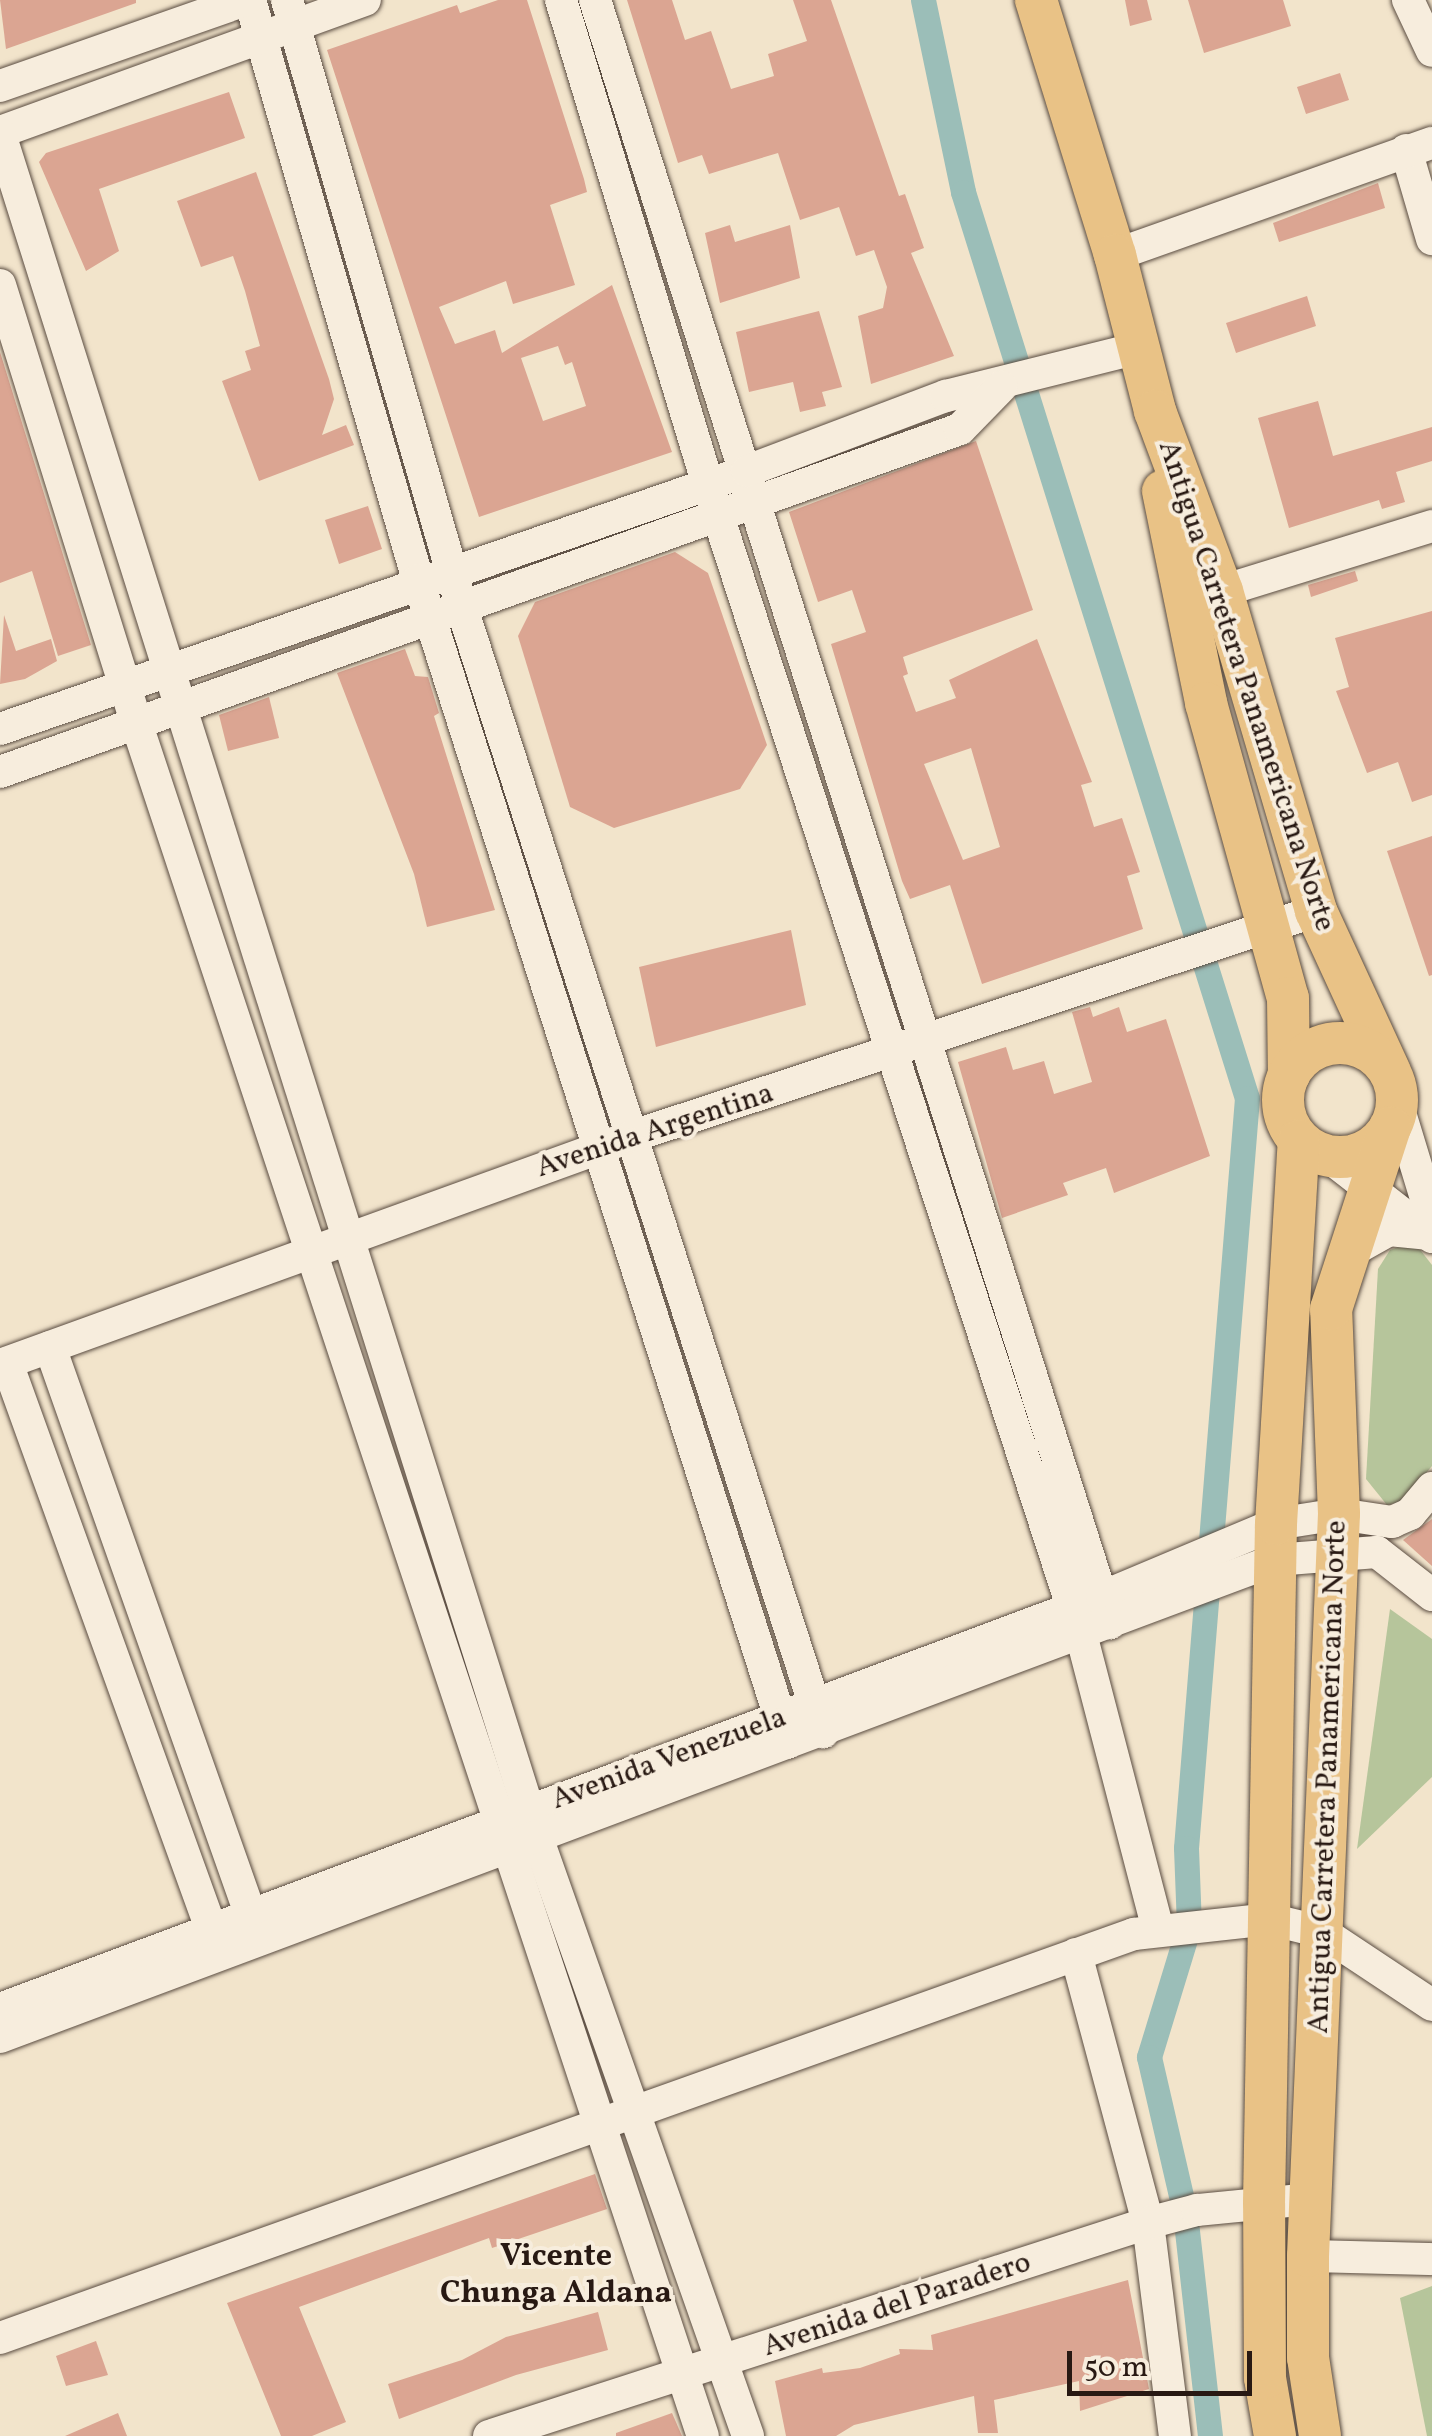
<!DOCTYPE html>
<html>
<head>
<meta charset="utf-8">
<style>
	body { margin:0 }
	#map { position:relative; width:1432px; height:2436px; overflow:hidden; background:#f2e4cb; font-family:Vollkorn,serif }
	div>[style] { position:absolute }
	.green>* { inset:0; background:#b6c59b }
	.canal>* { height:25px; margin:-12.5px; padding:0 12.5px; transform-origin:12.5px; border-radius:12.5px; background:#9bbeb8 }
	.building>* { inset:0; background:#dba592 }
	.roads { filter:drop-shadow(0 0 2px #5a4c41) drop-shadow(0 0 2px #5a4c41) }
	.minor>* { height:32px; margin:-16px; padding:0 16px; transform-origin:16px; border-radius:16px; background:#f7eddd }
	.major>* { height:42px; margin:-21px; padding:0 21px; transform-origin:21px; border-radius:21px; background:#e9c286 }
	.major>.ring { margin:-21px; padding:0; box-sizing:content-box; background:none; border:42px solid #e9c286; border-radius:50% }
	span { translate:-50% -50%; white-space:nowrap; text-align:center; line-height:1.15; -webkit-text-stroke:8px #f7eddd; paint-order:stroke }
	.street-label { font-size:30px; color:#281913 }
	.neighbourhood-label { font-size:32px; color:#281913; font-weight:700 }
	.scale { position:absolute; left:1067px; top:2351px; width:185px; height:45px; box-sizing:border-box; border:5px solid #281913; border-top:0; padding-left:12px; font-size:30px; line-height:35px; white-space:nowrap; color:#281913; -webkit-text-stroke:8px #f7eddd; paint-order:stroke }
</style>
</head>
<body>
<div id="map">
	<div class="green">
		<div style="clip-path:polygon(1404px 1245px,1418px 1247px,1432px 1265px,1432px 1466px,1403px 1501px,1387px 1505px,1366px 1479px,1378px 1269px,1390px 1250px)"></div>
		<div style="clip-path:polygon(1390px 1609px,1432px 1639px,1432px 1777px,1357px 1849px)"></div>
		<div style="clip-path:polygon(1432px 2286px,1432px 2436px,1427px 2436px,1400px 2298px)"></div>
	</div>
	<div class="canal">
		<div style="left:923px;top:0;width:196px;rotate:78.2deg"></div>
		<div style="left:963px;top:192px;width:949px;rotate:72.6deg"></div>
		<div style="left:1247px;top:1098px;width:752px;rotate:94.65deg"></div>
		<div style="left:1186px;top:1848px;width:78px;rotate:87.8deg"></div>
		<div style="left:1189px;top:1926px;width:137px;rotate:107deg"></div>
		<div style="left:1149px;top:2057px;width:160px;rotate:77deg"></div>
		<div style="left:1185px;top:2213px;width:224px;rotate:83.6deg"></div>
	</div>
	<div class="building">
		<div style="clip-path:polygon(0 0,136px 0,136px 3px,6px 49px)"></div>
		<div style="clip-path:polygon(evenodd,498px 0,527px 0,584px 179px,587px 192px,550px 205px,575px 285px,513px 304px,506px 281px,439px 307px,455px 344px,495px 330px,502px 353px,612px 285px,672px 452px,479px 517px,327px 50px,457px 5px,460px 13px,498px 0,558px 346px,565px 365px,572px 362px,586px 406px,543px 421px,521px 358px,558px 346px)"></div>
		<div style="clip-path:polygon(627px 0,672px 0,685px 40px,711px 31px,731px 89px,774px 76px,768px 54px,807px 41px,793px 0,831px 0,899px 196px,905px 194px,924px 248px,911px 253px,954px 356px,871px 384px,858px 316px,883px 308px,887px 287px,874px 250px,856px 256px,839px 207px,800px 220px,778px 153px,709px 174px,702px 155px,678px 163px)"></div>
		<div style="clip-path:polygon(1125px 0,1147px 0,1152px 20px,1130px 26px)"></div>
		<div style="clip-path:polygon(1188px 0,1283px 0,1291px 26px,1204px 53px)"></div>
		<div style="clip-path:polygon(1340px 73px,1349px 100px,1306px 114px,1297px 87px)"></div>
		<div style="clip-path:polygon(229px 92px,245px 138px,99px 189px,119px 251px,86px 271px,39px 162px,46px 153px)"></div>
		<div style="clip-path:polygon(256px 172px,329px 379px,334px 399px,322px 435px,346px 425px,354px 445px,259px 481px,222px 381px,251px 370px,245px 351px,260px 346px,245px 291px,233px 256px,201px 267px,177px 201px)"></div>
		<div style="clip-path:polygon(1378px 183px,1385px 208px,1279px 242px,1273px 223px)"></div>
		<div style="clip-path:polygon(730px 225px,735px 242px,790px 225px,800px 278px,720px 303px,705px 233px)"></div>
		<div style="clip-path:polygon(1307px 296px,1316px 326px,1236px 353px,1226px 323px)"></div>
		<div style="clip-path:polygon(819px 311px,842px 387px,822px 392px,826px 406px,800px 412px,793px 382px,749px 392px,736px 332px)"></div>
		<div style="clip-path:polygon(0 352px,91px 645px,58px 656px,32px 571px,0 583px)"></div>
		<div style="clip-path:polygon(1318px 401px,1333px 456px,1432px 427px,1432px 461px,1396px 472px,1405px 502px,1382px 509px,1379px 500px,1289px 528px,1258px 418px)"></div>
		<div style="clip-path:polygon(evenodd,976px 441px,1033px 610px,903px 657px,908px 674px,903px 676px,916px 712px,956px 698px,949px 680px,1037px 639px,1092px 782px,1081px 785px,1094px 827px,1122px 818px,1140px 872px,1127px 876px,1143px 929px,982px 984px,950px 885px,910px 899px,902px 881px,831px 644px,866px 632px,852px 590px,818px 602px,789px 512px,976px 441px,971px 748px,1000px 847px,963px 860px,924px 764px,971px 748px)"></div>
		<div style="clip-path:polygon(368px 506px,382px 549px,339px 564px,325px 520px)"></div>
		<div style="clip-path:polygon(675px 552px,708px 573px,767px 745px,740px 789px,614px 828px,570px 807px,518px 636px,535px 602px)"></div>
		<div style="clip-path:polygon(1355px 571px,1358px 581px,1311px 597px,1308px 585px)"></div>
		<div style="clip-path:polygon(1432px 611px,1432px 795px,1412px 802px,1398px 762px,1367px 773px,1336px 691px,1349px 687px,1335px 638px)"></div>
		<div style="clip-path:polygon(4px 615px,16px 651px,51px 639px,57px 661px,25px 679px,0 684px)"></div>
		<div style="clip-path:polygon(405px 649px,415px 676px,428px 677px,439px 713px,434px 716px,495px 910px,427px 927px,414px 874px,337px 673px)"></div>
		<div style="clip-path:polygon(269px 697px,279px 738px,228px 751px,219px 715px)"></div>
		<div style="clip-path:polygon(1432px 836px,1432px 975px,1429px 976px,1387px 851px)"></div>
		<div style="clip-path:polygon(791px 930px,806px 1005px,656px 1047px,639px 967px)"></div>
		<div style="clip-path:polygon(1090px 1007px,1093px 1017px,1119px 1007px,1127px 1032px,1166px 1019px,1210px 1156px,1114px 1193px,1106px 1168px,1063px 1183px,1068px 1195px,1002px 1218px,958px 1062px,1006px 1047px,1013px 1070px,1044px 1061px,1054px 1094px,1092px 1082px,1072px 1012px)"></div>
		<div style="clip-path:polygon(1432px 1519px,1432px 1566px,1403px 1540px)"></div>
		<div style="clip-path:polygon(595px 2174px,607px 2209px,492px 2248px,489px 2238px,299px 2307px,346px 2422px,312px 2436px,281px 2436px,227px 2303px)"></div>
		<div style="clip-path:polygon(1128px 2280px,1149px 2389px,1080px 2411px,1079px 2381px,994px 2400px,998px 2433px,978px 2433px,974px 2396px,854px 2425px,836px 2436px,786px 2436px,775px 2381px,822px 2368px,823px 2373px,860px 2368px,900px 2354px,899px 2349px,933px 2350px,931px 2335px)"></div>
		<div style="clip-path:polygon(598px 2312px,608px 2350px,516px 2375px,399px 2419px,388px 2384px,462px 2360px,506px 2337px)"></div>
		<div style="clip-path:polygon(96px 2341px,108px 2375px,66px 2386px,56px 2356px)"></div>
		<div style="clip-path:polygon(118px 2413px,127px 2436px,65px 2436px)"></div>
		<div style="clip-path:polygon(672px 2413px,682px 2436px,616px 2436px,616px 2433px)"></div>
	</div>
	<div class="roads">
		<div class="minor">
			<div style="left:250px;top:0;width:604px;rotate:73.85deg"></div>
			<div style="left:418px;top:580px;width:1220px;rotate:72.35deg"></div>
			<div style="left:287px;top:0;width:633px;rotate:73.94deg"></div>
			<div style="left:462px;top:608px;width:1181px;rotate:72.19deg"></div>
			<div style="left:561px;top:0;width:507px;rotate:73.14deg"></div>
			<div style="left:708px;top:485px;width:1208px;rotate:72.02deg"></div>
			<div style="left:1081px;top:1634px;width:305px;rotate:75.4deg"></div>
			<div style="left:595px;top:0;width:1703px;rotate:72.4deg"></div>
			<div style="left:1408px;top:0;width:56px;rotate:64.8deg"></div>
			<div style="left:0;top:86px;width:260px;rotate:-19.3deg"></div>
			<div style="left:0;top:132px;width:388px;rotate:-19.9deg"></div>
			<div style="left:0;top:134px;width:1786px;rotate:72.5deg"></div>
			<div style="left:537px;top:1837px;width:635px;rotate:70.59deg"></div>
			<div style="left:1406px;top:150px;width:93px;rotate:73.7deg"></div>
			<div style="left:1115px;top:255px;width:336px;rotate:-19.5deg"></div>
			<div style="left:0;top:285px;width:461px;rotate:72.7deg"></div>
			<div style="left:137px;top:725px;width:1802px;rotate:71.7deg"></div>
			<div style="left:1222px;top:591px;width:220px;rotate:-17.2deg"></div>
			<div style="left:0;top:729px;width:790px;rotate:-19.05deg"></div>
			<div style="left:747px;top:471px;width:213px;rotate:-20.7deg"></div>
			<div style="left:946px;top:396px;width:199px;rotate:-14deg"></div>
			<div style="left:0;top:772px;width:1019px;rotate:-19.66deg"></div>
			<div style="left:960px;top:429px;width:59px;rotate:-45.7deg"></div>
			<div style="left:1397px;top:1103px;width:120px;rotate:73.1deg"></div>
			<div style="left:1328px;top:1156px;width:132px;rotate:37.9deg"></div>
			<div style="left:1348px;top:1253px;width:47px;rotate:-29.3deg"></div>
			<div style="left:1389px;top:1230px;width:41px;rotate:5.6deg"></div>
			<div style="left:50px;top:1347px;width:625px;rotate:70.55deg"></div>
			<div style="left:7px;top:1363px;width:625px;rotate:70.17deg"></div>
			<div style="left:0;top:1365px;width:670px;rotate:-19.9deg"></div>
			<div style="left:630px;top:1137px;width:722px;rotate:-18.23deg"></div>
			<div style="left:1076px;top:1954px;width:278px;rotate:75deg"></div>
			<div style="left:1148px;top:2223px;width:215px;rotate:82.8deg"></div>
			<div style="left:0;top:2009px;width:1176px;rotate:-20.5deg"></div>
			<div style="left:1102px;top:1597px;width:189px;rotate:-22.8deg"></div>
			<div style="left:1276px;top:1524px;width:64px;rotate:-9deg"></div>
			<div style="left:1339px;top:1514px;width:54px;rotate:8.6deg"></div>
			<div style="left:1392px;top:1522px;width:20px;rotate:-24deg"></div>
			<div style="left:1410px;top:1514px;width:34px;rotate:-50deg"></div>
			<div style="left:0;top:2037px;width:1361px;rotate:-20.51deg"></div>
			<div style="left:1275px;top:1560px;width:102px;rotate:-4.5deg"></div>
			<div style="left:1377px;top:1552px;width:70px;rotate:38deg"></div>
			<div style="left:1308px;top:2256px;width:124px;rotate:1.4deg"></div>
			<div style="left:0;top:2338px;width:1204px;rotate:-19.61deg"></div>
			<div style="left:1134px;top:1934px;width:136px;rotate:-6.3deg"></div>
			<div style="left:1269px;top:1919px;width:55px;rotate:13.8deg"></div>
			<div style="left:1322px;top:1932px;width:132px;rotate:33.6deg"></div>
			<div style="left:489px;top:2436px;width:693px;rotate:-17.91deg"></div>
			<div style="left:1148px;top:2223px;width:51px;rotate:-14.9deg"></div>
			<div style="left:1197px;top:2210px;width:114px;rotate:-5.6deg"></div>
		</div>
		<div class="major">
			<div style="left:1036px;top:0;width:267px;rotate:72.8deg"></div>
			<div style="left:1115px;top:255px;width:161px;rotate:75.6deg"></div>
			<div style="left:1155px;top:411px;width:192px;rotate:69.6deg"></div>
			<div style="left:1222px;top:591px;width:334px;rotate:73.6deg"></div>
			<div style="left:1316px;top:911px;width:175px;rotate:65.3deg"></div>
			<div style="left:1163px;top:491px;width:216px;rotate:78.5deg"></div>
			<div style="left:1206px;top:703px;width:306px;rotate:74.5deg"></div>
			<div style="left:1288px;top:998px;width:77px;rotate:89.3deg"></div>
			<div class="ring" style="left:1283px;top:1043px;width:72px;height:72px"></div>
			<div style="left:1275px;top:2436px;width:59px;rotate:-99.8deg"></div>
			<div style="left:1265px;top:2378px;width:175px;rotate:-90.3deg"></div>
			<div style="left:1264px;top:2203px;width:679px;rotate:-88.99deg"></div>
			<div style="left:1276px;top:1524px;width:384px;rotate:-86.6deg"></div>
			<div style="left:1320px;top:2436px;width:79px;rotate:-98.7deg"></div>
			<div style="left:1308px;top:2358px;width:102px;rotate:-90deg"></div>
			<div style="left:1308px;top:2256px;width:743px;rotate:-87.61deg"></div>
			<div style="left:1339px;top:1514px;width:205px;rotate:-92.2deg"></div>
			<div style="left:1331px;top:1309px;width:191px;rotate:-72deg"></div>
		</div>
	</div>
	<div class="street-label">
		<span style="left:1246px;top:686px;rotate:72deg">Antigua Carretera Panamericana Norte</span>
		<span style="left:655px;top:1131px;rotate:-18deg">Avenida Argentina</span>
		<span style="left:669px;top:1759px;rotate:-20deg">Avenida Venezuela</span>
		<span style="left:1328px;top:1777px;rotate:-88deg">Antigua Carretera Panamericana Norte</span>
		<span style="left:897px;top:2305px;rotate:-18deg">Avenida del Paradero</span>
	</div>
	<div class="neighbourhood-label">
		<span style="left:556px;top:2276px">Vicente<br>Chunga Aldana</span>
	</div>
	<div class="scale">50 m</div>
</div>
</body>
</html>
